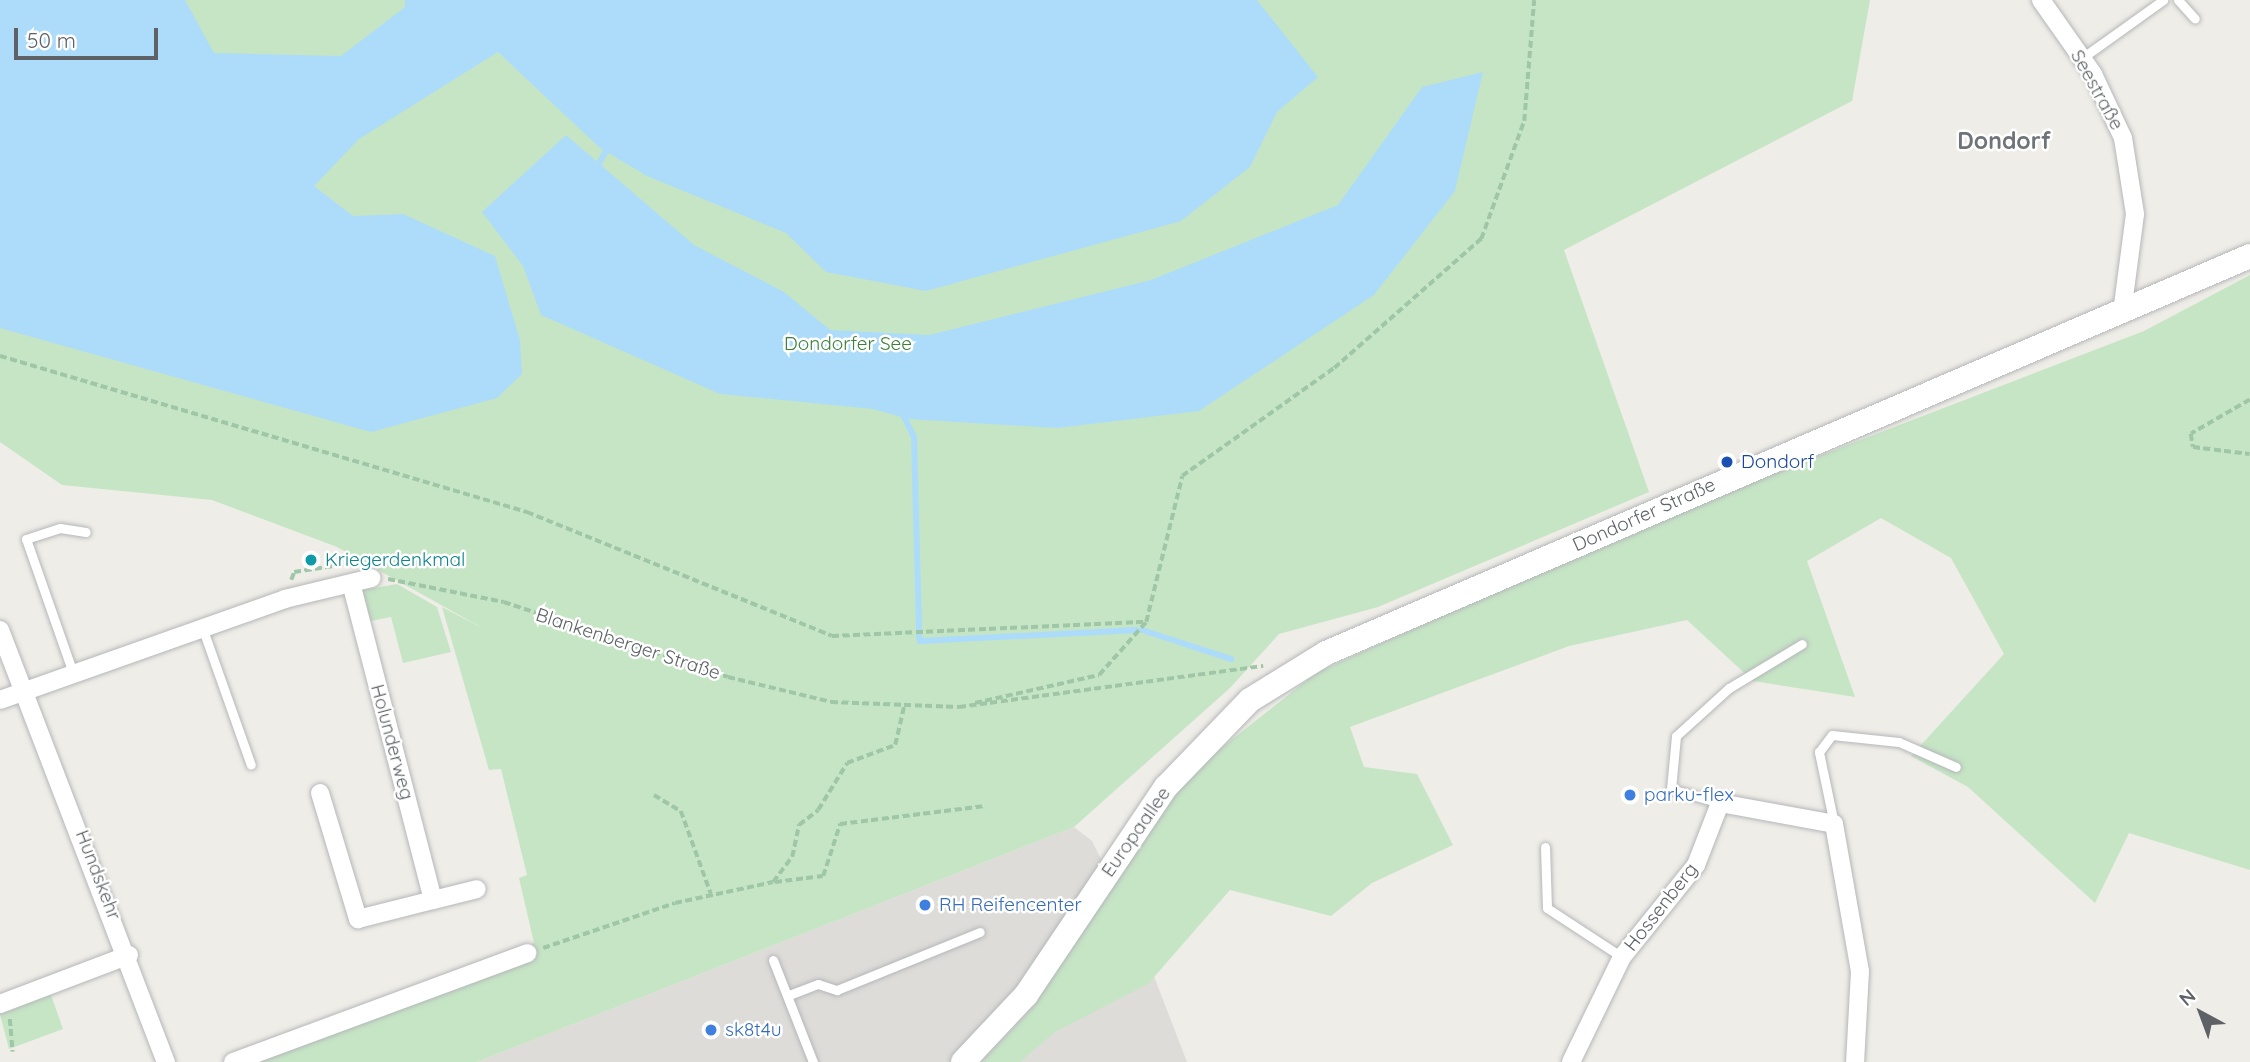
<!DOCTYPE html>
<html>
<head>
<meta charset="utf-8">
<style>
	body { margin:0 }
	#map { position:relative; width:2250px; height:1062px; overflow:hidden; background:#efede7; font-family:Quicksand,sans-serif }
	div>[style] { position:absolute }
	.industrial>* { inset:0; background:#dedcd9 }
	.green>* { inset:0; background:#c6e5c5 }
	.water>* { inset:0; background:#acdcfa }
	.stream>* { height:6px; margin:-3px; padding:0 3px; transform-origin:3px; border-radius:3px; background:#acdcfa }
	.path>* { height:3.5px; margin-top:-1.75px; transform-origin:0; background:repeating-linear-gradient(90deg,#9ec6a7 0 7px,transparent 0 10.5px) }
	.roads { filter:drop-shadow(0 0 2px #b4b7ba) drop-shadow(0 0 2px #b4b7ba) }
	.service>* { height:9px; margin:-4.5px; padding:0 4.5px; transform-origin:4.5px; border-radius:4.5px; background:#fff }
	.minor>* { height:18px; margin:-9px; padding:0 9px; transform-origin:9px; border-radius:9px; background:#fff }
	.secondary>* { height:24px; margin:-12px; padding:0 12px; transform-origin:12px; border-radius:12px; background:#fff }
	.dots>* { width:19px; height:19px; translate:-50% -50%; box-sizing:border-box; border:4px solid #fff; border-radius:50% }
	span { translate:-50% -50%; white-space:nowrap; text-align:center; line-height:1.15; -webkit-text-stroke:5px #fff; paint-order:stroke }
	.street-label { font-size:19px; color:#5e6266 }
	.park-label { font-size:19px; color:#3a803a }
	.transit-label { font-size:19px; color:#164399 }
	.left { translate:0 -50%; text-align:left }
	.culture-label { font-size:19px; color:#0d838f }
	.shop-label { font-size:19px; color:#366cbe }
	.quarter-label { font-size:23px; color:#6f7478; font-weight:700 }
	.north { position:absolute; left:2166px; top:978px; width:70px; height:70px; -webkit-text-stroke:5px #fff; paint-order:stroke; rotate:319deg; font-size:19px; font-weight:700; line-height:28px; text-align:center; color:#5e6266 }
	.north::after { content:''; display:block; margin:auto; width:24px; height:32px; background:#5e6266; clip-path:polygon(50% 0,100% 100%,50% 72%,0 100%) }
	.scale { position:absolute; left:14px; top:28px; width:144px; height:32px; box-sizing:border-box; border:4px solid #5e6266; border-top:0; padding-left:9px; font-size:21px; line-height:24px; white-space:nowrap; color:#5e6266; -webkit-text-stroke:5px #fff; paint-order:stroke }
</style>
</head>
<body>
<div id="map">
	<div class="industrial">
		<div style="clip-path:polygon(1074px 827px,1092px 841px,1135px 927px,1187px 1062px,477px 1062px)"></div>
	</div>
	<div class="green">
		<div style="clip-path:polygon(0 0,1870px 0,1852px 101px,1564px 250px,1649px 492px,1378px 607px,1279px 634px,1230px 688px,1074px 827px,477px 1062px,256px 1062px,534px 943px,519px 878px,527px 875px,501px 769px,489px 770px,442px 607px,486px 630px,337px 547px,212px 500px,62px 485px,0 442px)"></div>
		<div style="clip-path:polygon(2250px 275px,2250px 870px,2129px 833px,2095px 903px,1968px 787px,1911px 756px,2004px 654px,1951px 558px,1881px 518px,1807px 561px,1855px 697px,1753px 681px,1687px 620px,1569px 646px,1350px 727px,1364px 767px,1417px 774px,1453px 845px,1372px 883px,1331px 916px,1230px 890px,1148px 984px,1055px 1032px,1020px 1062px,982px 1062px,1031px 1010px,1162px 807px,1220px 749px,1316px 673px,1658px 518px,2144px 331px)"></div>
		<div style="clip-path:polygon(397px 584px,437px 607px,451px 652px,403px 663px,391px 617px,371px 621px,363px 590px)"></div>
		<div style="clip-path:polygon(51px 995px,63px 1029px,9px 1049px,0 1014px)"></div>
	</div>
	<div class="water">
		<div style="clip-path:polygon(0 0,185px 0,214px 53px,341px 56px,405px 7px,405px 0,1257px 0,1318px 77px,1277px 112px,1250px 167px,1181px 221px,926px 291px,826px 272px,786px 233px,647px 176px,600px 148px,498px 52px,359px 139px,314px 186px,353px 216px,403px 214px,495px 256px,520px 340px,522px 374px,497px 398px,371px 432px,0 328px)"></div>
		<div style="clip-path:polygon(1483px 72px,1455px 191px,1374px 295px,1199px 411px,1057px 428px,908px 419px,873px 409px,720px 394px,541px 315px,523px 266px,482px 212px,566px 135px,694px 245px,784px 292px,830px 330px,929px 335px,1151px 280px,1338px 205px,1422px 87px)"></div>
	</div>
	<div class="stream">
		<div style="left:597px;top:167px;width:18px;rotate:-61deg"></div>
		<div style="left:903px;top:415px;width:25px;rotate:63deg"></div>
		<div style="left:914px;top:437px;width:193px;rotate:88.5deg"></div>
		<div style="left:1142px;top:630px;width:94px;rotate:18deg"></div>
		<div style="left:919px;top:635px;width:6px;rotate:81deg"></div>
		<div style="left:920px;top:641px;width:217px;rotate:-2.9deg"></div>
	</div>
	<div class="path">
		<div style="left:0;top:356px;width:550px;rotate:16.49deg"></div>
		<div style="left:527px;top:512px;width:329px;rotate:22.1deg"></div>
		<div style="left:832px;top:636px;width:314px;rotate:-2.6deg"></div>
		<div style="left:2250px;top:400px;width:68px;rotate:150deg"></div>
		<div style="left:2191px;top:434px;width:13px;rotate:81deg"></div>
		<div style="left:2193px;top:447px;width:57px;rotate:7deg"></div>
		<div style="left:388px;top:579px;width:118px;rotate:11.2deg"></div>
		<div style="left:504px;top:602px;width:236px;rotate:18.5deg"></div>
		<div style="left:728px;top:677px;width:106px;rotate:13.6deg"></div>
		<div style="left:831px;top:702px;width:128px;rotate:2.2deg"></div>
		<div style="left:959px;top:707px;width:307px;rotate:-7.7deg"></div>
		<div style="left:291px;top:580px;width:9px;rotate:-69deg"></div>
		<div style="left:294px;top:572px;width:53px;rotate:-8.7deg"></div>
		<div style="left:975px;top:703px;width:127px;rotate:-12.7deg"></div>
		<div style="left:1099px;top:675px;width:71px;rotate:-48.4deg"></div>
		<div style="left:1146px;top:622px;width:150px;rotate:-76.1deg"></div>
		<div style="left:1182px;top:476px;width:186px;rotate:-35.4deg"></div>
		<div style="left:1334px;top:368px;width:196px;rotate:-41.3deg"></div>
		<div style="left:1481px;top:239px;width:126px;rotate:-70deg"></div>
		<div style="left:1524px;top:121px;width:121px;rotate:-85.3deg"></div>
		<div style="left:654px;top:795px;width:31px;rotate:31deg"></div>
		<div style="left:681px;top:811px;width:88px;rotate:70.1deg"></div>
		<div style="left:775px;top:882px;width:48px;rotate:-7.1deg"></div>
		<div style="left:823px;top:876px;width:55px;rotate:-71.9deg"></div>
		<div style="left:840px;top:824px;width:146px;rotate:-7.1deg"></div>
		<div style="left:543px;top:948px;width:139px;rotate:-18.8deg"></div>
		<div style="left:675px;top:903px;width:100px;rotate:-12.1deg"></div>
		<div style="left:773px;top:882px;width:31px;rotate:-53deg"></div>
		<div style="left:792px;top:857px;width:33px;rotate:-78deg"></div>
		<div style="left:799px;top:825px;width:24px;rotate:-38deg"></div>
		<div style="left:818px;top:810px;width:55px;rotate:-58.3deg"></div>
		<div style="left:847px;top:763px;width:51px;rotate:-20.6deg"></div>
		<div style="left:895px;top:745px;width:40px;rotate:-77deg"></div>
		<div style="left:10px;top:1019px;width:33px;rotate:85deg"></div>
	</div>
	<div class="roads">
		<div class="service">
			<div style="left:2178px;top:0;width:25px;rotate:48deg"></div>
			<div style="left:2082px;top:58px;width:100px;rotate:-35.6deg"></div>
			<div style="left:202px;top:627px;width:146px;rotate:70.5deg"></div>
			<div style="left:73px;top:673px;width:142px;rotate:-109.3deg"></div>
			<div style="left:26px;top:539px;width:36px;rotate:-18deg"></div>
			<div style="left:60px;top:528px;width:26px;rotate:9deg"></div>
			<div style="left:1720px;top:803px;width:51px;rotate:-164.1deg"></div>
			<div style="left:1671px;top:789px;width:53px;rotate:-84.6deg"></div>
			<div style="left:1676px;top:736px;width:72px;rotate:-42.2deg"></div>
			<div style="left:1729px;top:688px;width:85px;rotate:-31.1deg"></div>
			<div style="left:1834px;top:824px;width:74px;rotate:-101.8deg"></div>
			<div style="left:1819px;top:752px;width:21px;rotate:-53deg"></div>
			<div style="left:1832px;top:735px;width:67px;rotate:6deg"></div>
			<div style="left:1899px;top:742px;width:62px;rotate:23.7deg"></div>
			<div style="left:1545px;top:847px;width:61px;rotate:88.1deg"></div>
			<div style="left:1547px;top:908px;width:90px;rotate:33.2deg"></div>
			<div style="left:773px;top:960px;width:110px;rotate:68.6deg"></div>
			<div style="left:789px;top:995px;width:31px;rotate:-21deg"></div>
			<div style="left:818px;top:984px;width:20px;rotate:18deg"></div>
			<div style="left:837px;top:990px;width:154px;rotate:-22.1deg"></div>
		</div>
		<div class="minor">
			<div style="left:2041px;top:0;width:90px;rotate:54.9deg"></div>
			<div style="left:2093px;top:74px;width:71px;rotate:64.9deg"></div>
			<div style="left:2123px;top:138px;width:77px;rotate:81deg"></div>
			<div style="left:2135px;top:214px;width:100px;rotate:97.5deg"></div>
			<div style="left:0;top:630px;width:463px;rotate:69deg"></div>
			<div style="left:0;top:700px;width:302px;rotate:-19.5deg"></div>
			<div style="left:285px;top:599px;width:89px;rotate:-13.6deg"></div>
			<div style="left:320px;top:793px;width:132px;rotate:73.2deg"></div>
			<div style="left:358px;top:919px;width:77px;rotate:-14.2deg"></div>
			<div style="left:433px;top:900px;width:327px;rotate:-104.5deg"></div>
			<div style="left:433px;top:900px;width:45px;rotate:-14deg"></div>
			<div style="left:0;top:1004px;width:138px;rotate:-20.8deg"></div>
			<div style="left:233px;top:1062px;width:314px;rotate:-20.3deg"></div>
			<div style="left:1571px;top:1062px;width:117px;rotate:-64.1deg"></div>
			<div style="left:1622px;top:957px;width:118px;rotate:-51.2deg"></div>
			<div style="left:1696px;top:865px;width:66px;rotate:-68.8deg"></div>
			<div style="left:1720px;top:803px;width:116px;rotate:10.4deg"></div>
			<div style="left:1834px;top:824px;width:149px;rotate:80deg"></div>
			<div style="left:1860px;top:971px;width:91px;rotate:93.1deg"></div>
		</div>
		<div class="secondary">
			<div style="left:963px;top:1062px;width:92px;rotate:-46.8deg"></div>
			<div style="left:1026px;top:995px;width:251px;rotate:-56.1deg"></div>
			<div style="left:1166px;top:787px;width:121px;rotate:-46deg"></div>
			<div style="left:1250px;top:700px;width:89px;rotate:-31.7deg"></div>
			<div style="left:1326px;top:653px;width:1006px;rotate:-23.25deg"></div>
		</div>
	</div>
	<div class="dots">
		<div style="left:1727px;top:462px;background:#1a4fb4"></div>
		<div style="left:311px;top:560px;background:#0f9aa8"></div>
		<div style="left:1630px;top:795px;background:#3f7fe0"></div>
		<div style="left:925px;top:905px;background:#3f7fe0"></div>
		<div style="left:711px;top:1030px;background:#3f7fe0"></div>
	</div>
	<div class="street-label">
		<span style="left:2097px;top:90px;rotate:61deg">Seestraße</span>
		<span style="left:1644px;top:515px;rotate:-24deg">Dondorfer Straße</span>
		<span style="left:628px;top:644px;rotate:18deg">Blankenberger Straße</span>
		<span style="left:392px;top:742px;rotate:75deg">Holunderweg</span>
		<span style="left:1136px;top:832px;rotate:-55deg">Europaallee</span>
		<span style="left:98px;top:875px;rotate:69deg">Hundskehr</span>
		<span style="left:1661px;top:907px;rotate:-52deg">Hossenberg</span>
	</div>
	<div class="park-label">
		<span style="left:848px;top:344px">Dondorfer See</span>
	</div>
	<div class="transit-label">
		<span class="left" style="left:1741px;top:462px">Dondorf</span>
	</div>
	<div class="culture-label">
		<span class="left" style="left:325px;top:560px">Kriegerdenkmal</span>
	</div>
	<div class="shop-label">
		<span class="left" style="left:1644px;top:795px">parku-flex</span>
		<span class="left" style="left:939px;top:905px">RH Reifencenter</span>
		<span class="left" style="left:725px;top:1030px">sk8t4u</span>
	</div>
	<div class="quarter-label">
		<span style="left:2004px;top:141px">Dondorf</span>
	</div>
	<div class="north">N</div>
	<div class="scale">50 m</div>
</div>
</body>
</html>
